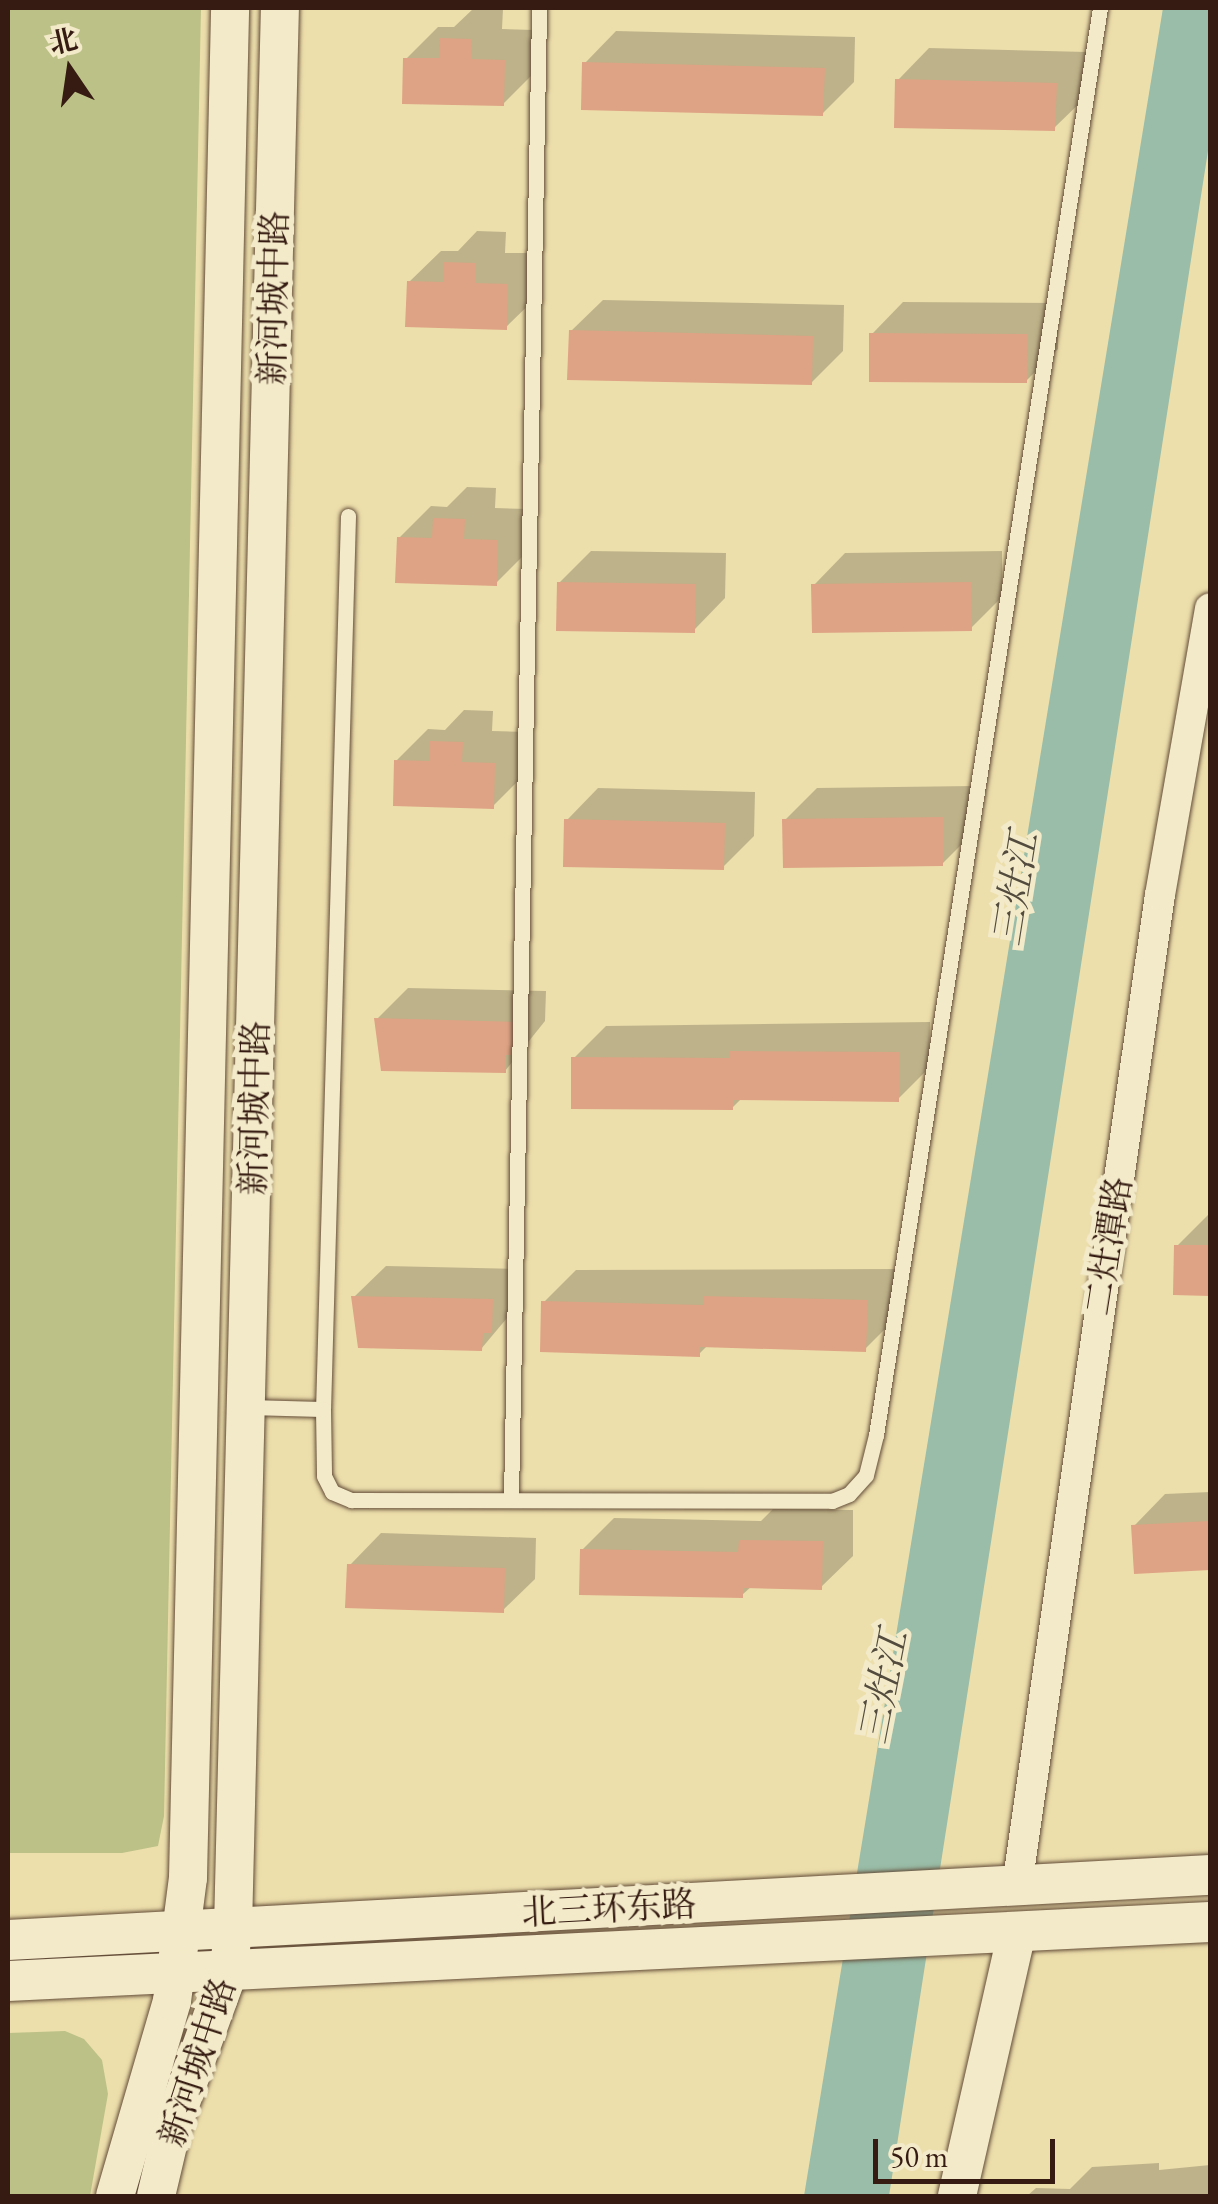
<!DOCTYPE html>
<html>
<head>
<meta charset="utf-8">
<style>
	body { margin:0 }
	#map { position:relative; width:1218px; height:2204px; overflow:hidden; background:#eddfac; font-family:"EB Garamond","Noto Serif SC",serif }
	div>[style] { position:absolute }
	.green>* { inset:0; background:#bcc187 }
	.water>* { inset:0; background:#99bda8 }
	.shadow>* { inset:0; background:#0003 }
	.building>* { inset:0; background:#dea384 }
	.roads { filter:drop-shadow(0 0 2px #634c38) drop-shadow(0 0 2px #634c38) }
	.service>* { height:15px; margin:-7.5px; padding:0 7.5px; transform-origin:7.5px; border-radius:7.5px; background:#f3eac9 }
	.minor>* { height:30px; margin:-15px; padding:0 15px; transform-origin:15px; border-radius:15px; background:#f3eac9 }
	.tertiary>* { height:38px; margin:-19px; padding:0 19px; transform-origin:19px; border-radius:19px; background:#f3eac9 }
	.secondary>* { height:40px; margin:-20px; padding:0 20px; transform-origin:20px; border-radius:20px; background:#f3eac9 }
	span { translate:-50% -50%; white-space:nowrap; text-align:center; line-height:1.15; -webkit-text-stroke:10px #f3eac9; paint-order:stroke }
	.street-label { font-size:35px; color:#351b11 }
	.water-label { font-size:38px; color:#534c3e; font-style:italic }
	.frame { position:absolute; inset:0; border:10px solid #351b11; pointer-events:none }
	.north { position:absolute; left:20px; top:20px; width:100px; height:100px; -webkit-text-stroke:8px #f3eac9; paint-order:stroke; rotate:347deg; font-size:28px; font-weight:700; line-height:40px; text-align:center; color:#351b11 }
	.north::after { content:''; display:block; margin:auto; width:35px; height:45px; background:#351b11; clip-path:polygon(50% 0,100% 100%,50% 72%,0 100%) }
	.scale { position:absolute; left:873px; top:2139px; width:182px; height:45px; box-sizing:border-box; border:5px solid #351b11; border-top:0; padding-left:12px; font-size:30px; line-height:35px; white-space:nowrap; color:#351b11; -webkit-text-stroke:8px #f3eac9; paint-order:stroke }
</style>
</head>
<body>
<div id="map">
	<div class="green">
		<div style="clip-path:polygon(8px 8px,201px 8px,164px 1816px,158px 1846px,122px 1853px,8px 1853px)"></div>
		<div style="clip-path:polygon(65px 2031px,84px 2039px,102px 2060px,108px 2094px,90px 2196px,8px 2196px,8px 2033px)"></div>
	</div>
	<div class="water">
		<div style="clip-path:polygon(1163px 8px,1210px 8px,1210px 138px,889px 2196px,804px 2196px)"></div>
	</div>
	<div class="shadow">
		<div style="clip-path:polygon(474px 8px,503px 9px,502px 29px,535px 30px,535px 72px,503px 104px,406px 59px,438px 27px,454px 27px)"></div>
		<div style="clip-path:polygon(616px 31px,855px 37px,854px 82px,822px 114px,585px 63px)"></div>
		<div style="clip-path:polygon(929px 48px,1087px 52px,1086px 97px,1054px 128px,898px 80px)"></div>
		<div style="clip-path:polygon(477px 231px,506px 232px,505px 253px,539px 253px,538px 296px,506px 327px,409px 282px,441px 251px,458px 251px)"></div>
		<div style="clip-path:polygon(603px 300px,844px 305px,843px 351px,811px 383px,571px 331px)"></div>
		<div style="clip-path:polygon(903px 302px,1058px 303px,1058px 349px,1026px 381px,872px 334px)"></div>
		<div style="clip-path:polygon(467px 487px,496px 488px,495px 508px,529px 509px,528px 551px,496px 583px,399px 538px,431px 506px,447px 507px)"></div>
		<div style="clip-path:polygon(591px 551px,726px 553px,725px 598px,694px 630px,559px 583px)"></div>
		<div style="clip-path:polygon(1002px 551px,1002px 597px,971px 628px,814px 585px,845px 553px)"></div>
		<div style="clip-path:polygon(464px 710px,493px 711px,492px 731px,526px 732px,525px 774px,493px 806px,396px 761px,428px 729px,445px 730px)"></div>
		<div style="clip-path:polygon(973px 786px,974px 832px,942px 864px,785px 820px,817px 788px)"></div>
		<div style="clip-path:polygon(598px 788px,755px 792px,754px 836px,722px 868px,567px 820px)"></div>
		<div style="clip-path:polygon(408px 988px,546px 991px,545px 1021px,505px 1071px,377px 1019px)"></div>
		<div style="clip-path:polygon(930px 1022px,929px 1068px,898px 1099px,742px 1098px,732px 1108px,574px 1058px,606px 1026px)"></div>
		<div style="clip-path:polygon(1209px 1214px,1210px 1293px,1176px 1293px,1177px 1246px)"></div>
		<div style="clip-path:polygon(386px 1266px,523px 1269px,523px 1299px,481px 1349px,354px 1297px)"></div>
		<div style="clip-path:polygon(898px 1269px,897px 1317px,865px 1349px,709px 1344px,699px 1354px,544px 1302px,576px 1270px)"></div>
		<div style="clip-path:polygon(1210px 1492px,1210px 1568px,1136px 1571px,1134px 1526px,1165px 1494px)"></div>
		<div style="clip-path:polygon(773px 1509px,853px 1510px,853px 1556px,821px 1587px,752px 1586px,742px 1595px,582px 1550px,614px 1518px,761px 1521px)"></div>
		<div style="clip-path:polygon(381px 1533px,536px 1538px,535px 1579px,503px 1610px,350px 1565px)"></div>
		<div style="clip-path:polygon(1159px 2163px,1159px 2170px,1210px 2165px,1210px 2196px,1027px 2196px,1036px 2188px,1070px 2189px,1092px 2167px)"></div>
	</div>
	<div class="building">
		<div style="clip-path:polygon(440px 38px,472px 39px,471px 59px,505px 60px,504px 106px,402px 104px,403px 58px,439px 58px)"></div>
		<div style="clip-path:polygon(582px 62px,825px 68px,823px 116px,581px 110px)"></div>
		<div style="clip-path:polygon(895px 79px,1057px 83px,1055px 131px,894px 128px)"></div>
		<div style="clip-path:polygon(443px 262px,475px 263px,475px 283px,508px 284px,507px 330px,405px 327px,407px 281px,443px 282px)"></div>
		<div style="clip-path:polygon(569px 330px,813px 336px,812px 385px,567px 380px)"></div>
		<div style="clip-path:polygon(869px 333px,1028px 334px,1027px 383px,869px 382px)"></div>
		<div style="clip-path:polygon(433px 518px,465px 519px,464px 539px,498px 540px,497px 586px,395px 583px,397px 537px,432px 538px)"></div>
		<div style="clip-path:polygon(557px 582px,696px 584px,695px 633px,556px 631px)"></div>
		<div style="clip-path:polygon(971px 582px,972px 631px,812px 633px,811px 584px)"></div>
		<div style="clip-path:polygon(430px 741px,463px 742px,462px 762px,495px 763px,494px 809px,393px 806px,394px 760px,430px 761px)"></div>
		<div style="clip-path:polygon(943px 817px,943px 866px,783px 868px,782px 819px)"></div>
		<div style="clip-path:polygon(564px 819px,725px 823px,724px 870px,563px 867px)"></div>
		<div style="clip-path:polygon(374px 1018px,516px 1022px,515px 1055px,506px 1055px,506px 1073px,381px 1071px)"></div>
		<div style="clip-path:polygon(729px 1051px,899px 1052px,899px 1102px,733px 1100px,733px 1110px,571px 1109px,571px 1057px,729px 1058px)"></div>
		<div style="clip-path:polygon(1174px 1245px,1210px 1245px,1210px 1296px,1173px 1295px)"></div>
		<div style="clip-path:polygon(351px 1296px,493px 1299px,492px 1333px,483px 1333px,482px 1351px,358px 1348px)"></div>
		<div style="clip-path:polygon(703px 1296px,868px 1300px,866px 1352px,700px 1347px,700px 1357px,540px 1352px,541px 1301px,703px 1305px)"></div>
		<div style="clip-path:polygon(1210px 1521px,1210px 1570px,1134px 1574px,1131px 1525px)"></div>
		<div style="clip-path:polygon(739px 1540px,823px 1541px,822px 1590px,743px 1588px,743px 1598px,579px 1595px,580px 1549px,738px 1552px)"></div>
		<div style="clip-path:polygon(347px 1564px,505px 1568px,504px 1613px,345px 1608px)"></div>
	</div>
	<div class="roads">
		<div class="service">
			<div style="left:348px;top:516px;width:893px;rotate:91.6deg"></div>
			<div style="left:323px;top:1409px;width:67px;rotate:89.1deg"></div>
			<div style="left:324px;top:1476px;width:18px;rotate:63deg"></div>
			<div style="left:332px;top:1492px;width:21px;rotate:23deg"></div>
			<div style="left:351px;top:1500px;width:481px;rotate:0.1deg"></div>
			<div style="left:832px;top:1501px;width:18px;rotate:-22deg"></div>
			<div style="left:849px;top:1494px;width:25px;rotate:-48deg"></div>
			<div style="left:866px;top:1475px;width:41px;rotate:-76deg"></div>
			<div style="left:876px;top:1435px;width:1444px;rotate:-81.08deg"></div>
			<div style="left:247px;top:1407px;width:76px;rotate:1.5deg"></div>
			<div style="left:511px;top:1498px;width:1490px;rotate:-88.92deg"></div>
		</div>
		<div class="minor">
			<div style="left:1017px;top:1886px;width:1001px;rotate:-81.79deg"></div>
			<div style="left:1160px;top:895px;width:291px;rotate:-80.1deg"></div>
		</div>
		<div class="tertiary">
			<div style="left:115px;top:2196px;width:203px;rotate:-73.7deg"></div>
			<div style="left:172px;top:2001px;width:124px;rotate:-82.6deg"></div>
			<div style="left:188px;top:1878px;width:1870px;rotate:-88.71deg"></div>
			<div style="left:156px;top:2196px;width:74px;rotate:-76.7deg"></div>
			<div style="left:173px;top:2124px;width:164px;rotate:-70deg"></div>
			<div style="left:229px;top:1970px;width:42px;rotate:-84.6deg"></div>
			<div style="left:233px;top:1928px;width:1921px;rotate:-88.6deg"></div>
			<div style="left:957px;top:2196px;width:271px;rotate:-77.2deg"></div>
		</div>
		<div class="secondary">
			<div style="left:8px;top:1940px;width:1204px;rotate:-3.1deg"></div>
			<div style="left:8px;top:1981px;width:1203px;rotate:-2.81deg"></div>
		</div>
	</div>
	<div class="street-label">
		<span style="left:273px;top:298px;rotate:-89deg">新河城中路</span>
		<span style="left:254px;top:1108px;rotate:-89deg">新河城中路</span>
		<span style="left:1108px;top:1246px;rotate:-81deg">二灶潭路</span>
		<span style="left:609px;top:1908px;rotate:-3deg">北三环东路</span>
		<span style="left:197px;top:2062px;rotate:-72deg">新河城中路</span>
	</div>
	<div class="water-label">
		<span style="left:1015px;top:889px;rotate:-81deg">三灶江</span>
		<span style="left:883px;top:1687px;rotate:-79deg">三灶江</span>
	</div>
	<div class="frame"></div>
	<div class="north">北</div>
	<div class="scale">50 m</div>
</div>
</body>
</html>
